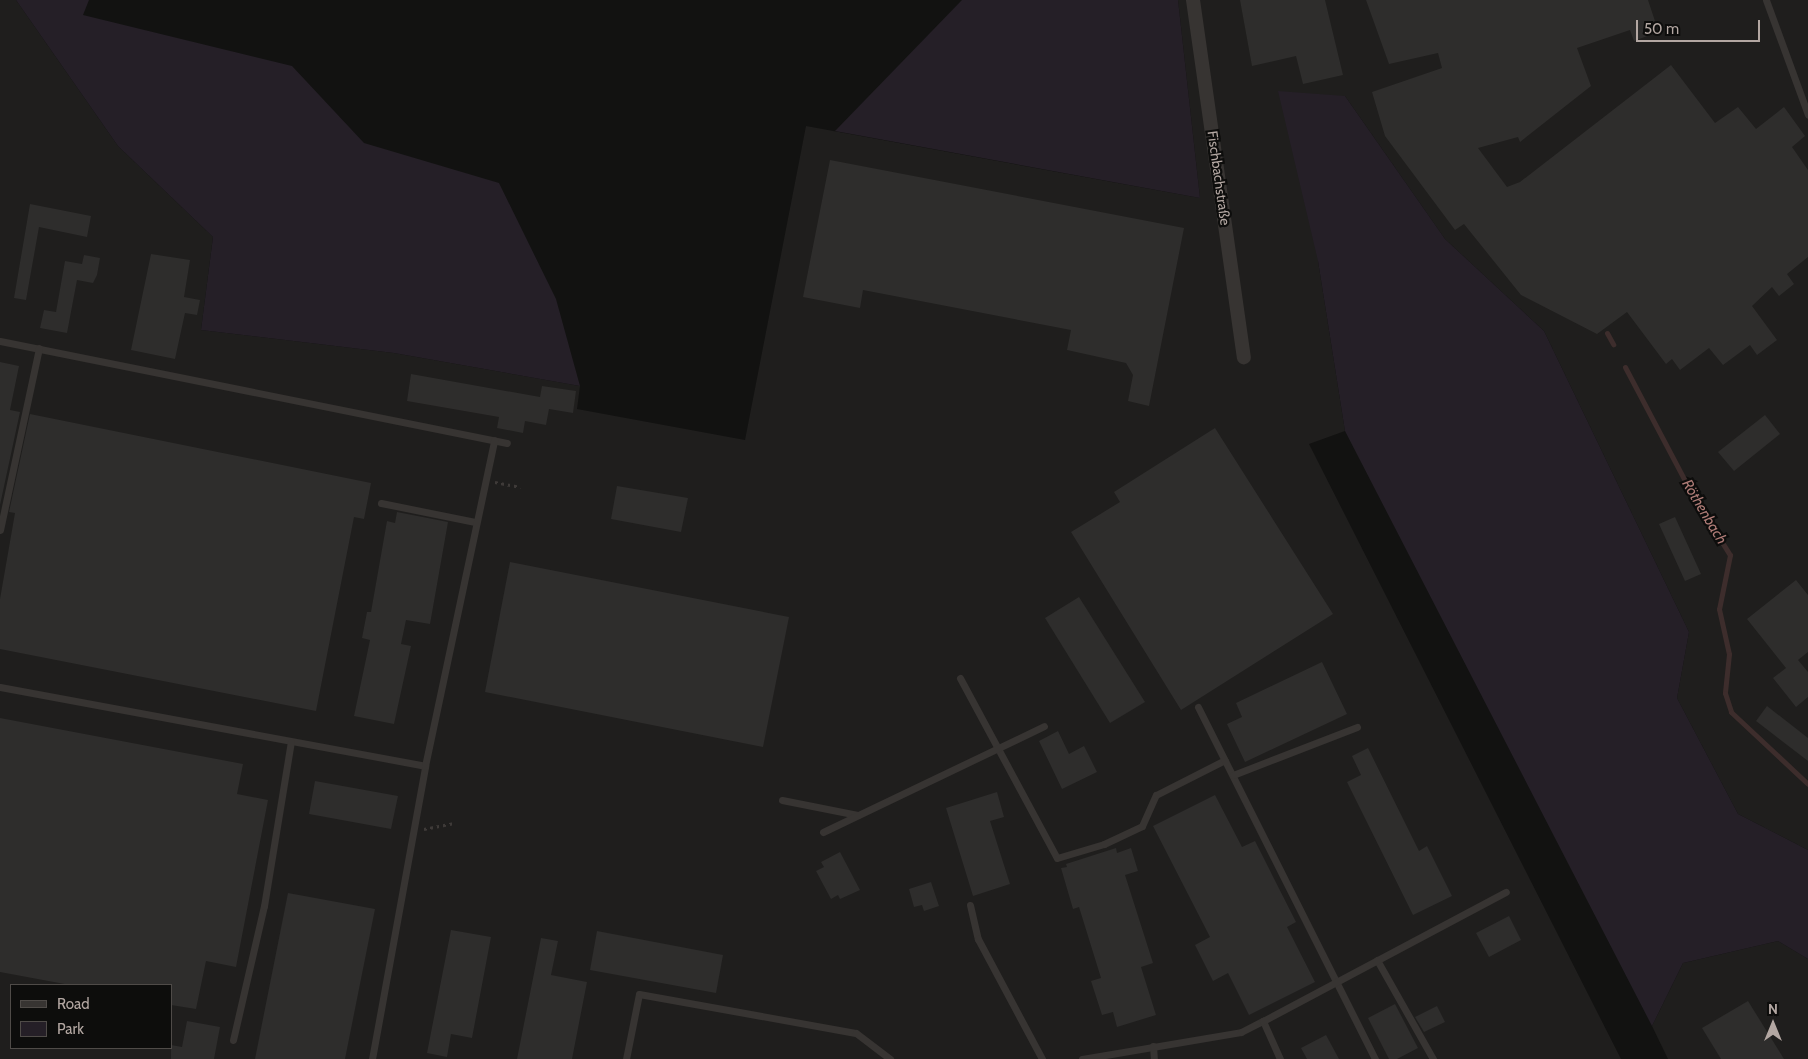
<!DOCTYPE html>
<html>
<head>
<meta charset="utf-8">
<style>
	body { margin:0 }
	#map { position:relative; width:1808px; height:1059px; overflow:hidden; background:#121211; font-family:Cabin,sans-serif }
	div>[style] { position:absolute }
	.built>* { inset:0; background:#1f1e1d }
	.green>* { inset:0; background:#251f27 }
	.stream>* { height:5px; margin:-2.5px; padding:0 2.5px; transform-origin:2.5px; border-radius:2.5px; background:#3d2d2c }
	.building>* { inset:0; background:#2e2d2c }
	.path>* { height:3px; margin-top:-1.5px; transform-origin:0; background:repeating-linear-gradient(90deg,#3e3a38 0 2.5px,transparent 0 6.5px) }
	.service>* { height:7px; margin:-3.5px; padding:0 3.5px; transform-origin:3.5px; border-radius:3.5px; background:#373432 }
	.minor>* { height:14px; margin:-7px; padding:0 7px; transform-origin:7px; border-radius:7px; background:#373432 }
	span { translate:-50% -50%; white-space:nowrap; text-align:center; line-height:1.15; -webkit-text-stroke:4.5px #0d0d0c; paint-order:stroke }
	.street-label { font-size:14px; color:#b3a7a2 }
	.water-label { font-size:15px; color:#af7c77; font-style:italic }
	.legend { position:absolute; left:10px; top:984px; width:162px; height:65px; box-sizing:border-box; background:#0d0d0c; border:1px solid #4f4b48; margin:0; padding:6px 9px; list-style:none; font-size:15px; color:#b3a7a2 }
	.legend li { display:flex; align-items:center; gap:10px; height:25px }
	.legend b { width:25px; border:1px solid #4f4b48 }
	.north { position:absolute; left:1748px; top:999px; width:50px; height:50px; -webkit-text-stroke:4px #0d0d0c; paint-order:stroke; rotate:0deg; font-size:14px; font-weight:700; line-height:20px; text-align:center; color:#b3a7a2 }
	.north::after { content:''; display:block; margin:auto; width:18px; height:22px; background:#b3a7a2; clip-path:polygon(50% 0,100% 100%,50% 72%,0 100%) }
	.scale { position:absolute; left:1636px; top:20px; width:124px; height:22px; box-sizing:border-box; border:2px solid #b3a7a2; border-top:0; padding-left:6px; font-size:15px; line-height:18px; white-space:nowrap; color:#b3a7a2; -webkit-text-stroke:4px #0d0d0c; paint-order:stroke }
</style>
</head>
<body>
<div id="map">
	<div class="built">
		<div style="clip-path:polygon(evenodd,0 0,16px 0,118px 146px,213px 237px,201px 330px,394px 353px,580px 386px,577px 409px,745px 440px,806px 126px,1200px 198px,1178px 0,1808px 0,1808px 850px,1738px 814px,1677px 698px,1689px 632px,1544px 331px,1445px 239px,1345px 96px,1318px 261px,1345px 431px,1309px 444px,1621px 1059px,0 1059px,0 0,11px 985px,171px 985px,171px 1048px,11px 1048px,11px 985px)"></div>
		<div style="clip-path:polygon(1778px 941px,1808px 959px,1808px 1059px,1668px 1059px,1652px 1026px,1683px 963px)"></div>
	</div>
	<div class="green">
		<div style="clip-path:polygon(16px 0,89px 0,83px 15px,292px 66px,364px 143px,499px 183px,556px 299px,580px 386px,394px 353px,201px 330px,213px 237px,118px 146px)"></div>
		<div style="clip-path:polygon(962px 0,1178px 0,1200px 198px,835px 131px)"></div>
		<div style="clip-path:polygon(1278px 91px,1345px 96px,1445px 239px,1544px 331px,1689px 632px,1677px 698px,1738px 814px,1808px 850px,1808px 959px,1778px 941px,1683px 963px,1652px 1026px,1345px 431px,1318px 261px)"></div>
	</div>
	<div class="stream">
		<div style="left:1607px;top:333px;width:13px;rotate:61deg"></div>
		<div style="left:1625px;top:367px;width:144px;rotate:62.2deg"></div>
		<div style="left:1692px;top:494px;width:72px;rotate:58.1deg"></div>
		<div style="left:1730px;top:555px;width:55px;rotate:101.5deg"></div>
		<div style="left:1719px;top:609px;width:46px;rotate:77.5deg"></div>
		<div style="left:1729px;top:654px;width:39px;rotate:96deg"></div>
		<div style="left:1725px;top:693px;width:20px;rotate:72deg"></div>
		<div style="left:1731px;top:712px;width:105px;rotate:43.1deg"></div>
	</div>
	<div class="building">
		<div style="clip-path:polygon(1240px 0,1325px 0,1343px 75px,1303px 84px,1296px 56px,1252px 66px)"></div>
		<div style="clip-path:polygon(1366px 0,1648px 0,1655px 21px,1646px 24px,1650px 35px,1634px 41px,1630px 30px,1577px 48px,1591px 86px,1520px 142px,1518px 137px,1478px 148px,1507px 187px,1520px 182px,1671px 65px,1715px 123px,1738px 107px,1756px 129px,1784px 107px,1805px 136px,1792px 147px,1808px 170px,1808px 257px,1787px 274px,1794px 284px,1779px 296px,1772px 287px,1752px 306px,1777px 340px,1757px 355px,1750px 345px,1723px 365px,1709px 348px,1680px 370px,1672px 359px,1666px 364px,1627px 312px,1597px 334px,1521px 295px,1464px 224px,1455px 230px,1385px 136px,1372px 92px,1442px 68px,1438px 53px,1389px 64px)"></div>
		<div style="clip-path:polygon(830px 160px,1184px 228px,1149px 406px,1128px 401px,1133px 375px,1126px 363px,1067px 350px,1071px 330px,863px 290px,860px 308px,803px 297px)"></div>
		<div style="clip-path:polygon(30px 204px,91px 216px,87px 237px,39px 227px,26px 300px,14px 298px)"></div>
		<div style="clip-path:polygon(151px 254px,190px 260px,184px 297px,200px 300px,197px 315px,185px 313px,175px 359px,131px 350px)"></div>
		<div style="clip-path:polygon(84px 255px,100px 258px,97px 275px,93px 283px,77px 280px,67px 333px,40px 328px,44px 310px,56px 312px,65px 261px,82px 264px)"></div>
		<div style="clip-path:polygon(0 362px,19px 366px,10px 410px,20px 412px,0 505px)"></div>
		<div style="clip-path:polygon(411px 374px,540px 397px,542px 386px,576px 391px,573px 413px,549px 409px,546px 425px,525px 421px,523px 433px,497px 428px,499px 417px,407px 401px)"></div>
		<div style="clip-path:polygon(30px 414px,371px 483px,364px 519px,354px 517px,316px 711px,0 649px,0 599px,15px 513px,9px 512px)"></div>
		<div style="clip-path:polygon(1765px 415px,1780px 434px,1734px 471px,1718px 452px)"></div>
		<div style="clip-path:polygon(1215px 428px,1333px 614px,1181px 710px,1071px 532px,1120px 502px,1114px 492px)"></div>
		<div style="clip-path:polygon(617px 486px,688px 498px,681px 532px,611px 519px)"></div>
		<div style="clip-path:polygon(397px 512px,448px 522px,430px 624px,406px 620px,401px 644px,411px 646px,394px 724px,354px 716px,370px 640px,362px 638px,367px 612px,371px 612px,387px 521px,395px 523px)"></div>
		<div style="clip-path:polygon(1675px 517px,1701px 574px,1685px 581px,1659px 524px)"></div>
		<div style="clip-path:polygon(510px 562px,789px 617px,763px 747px,485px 692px)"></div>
		<div style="clip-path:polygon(1796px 580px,1808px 595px,1808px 652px,1798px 660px,1808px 672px,1808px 697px,1796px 707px,1773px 678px,1786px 668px,1747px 619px)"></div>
		<div style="clip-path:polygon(1079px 597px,1145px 702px,1110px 723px,1045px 618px)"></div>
		<div style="clip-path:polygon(1322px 662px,1347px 714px,1245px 762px,1227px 724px,1242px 717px,1236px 703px)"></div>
		<div style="clip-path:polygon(1767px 706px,1808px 738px,1808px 761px,1756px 721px)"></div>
		<div style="clip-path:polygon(0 718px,243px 764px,237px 794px,268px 800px,236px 967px,206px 961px,196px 1009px,171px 1005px,171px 985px,70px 985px,0 972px)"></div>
		<div style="clip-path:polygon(1058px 731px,1069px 754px,1084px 746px,1097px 772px,1062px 789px,1039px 741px)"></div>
		<div style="clip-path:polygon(1368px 748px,1419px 851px,1427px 846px,1452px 896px,1413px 915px,1347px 782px,1361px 775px,1352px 756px)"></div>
		<div style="clip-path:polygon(315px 781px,398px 796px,391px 829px,309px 814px)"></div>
		<div style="clip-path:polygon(997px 792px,1004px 817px,990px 821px,1010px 884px,973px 896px,946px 808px)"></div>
		<div style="clip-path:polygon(1215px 795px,1242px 847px,1255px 841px,1296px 922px,1287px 927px,1315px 982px,1249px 1015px,1228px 973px,1213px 981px,1195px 945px,1210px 937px,1153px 826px)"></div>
		<div style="clip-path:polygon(1116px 848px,1117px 853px,1131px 848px,1138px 871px,1125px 875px,1153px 963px,1141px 967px,1156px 1015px,1117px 1027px,1113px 1012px,1102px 1015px,1091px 981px,1101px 978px,1079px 907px,1073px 909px,1061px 868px,1067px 867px,1066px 864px)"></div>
		<div style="clip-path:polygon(840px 852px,860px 890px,840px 899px,838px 895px,831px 899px,816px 871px,824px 867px,821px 862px)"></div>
		<div style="clip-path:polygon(931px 882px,939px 906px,924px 911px,922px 905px,914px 907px,909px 889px)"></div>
		<div style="clip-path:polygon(288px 893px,375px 909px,345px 1059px,255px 1059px)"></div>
		<div style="clip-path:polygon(1509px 916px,1521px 940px,1489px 957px,1476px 933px)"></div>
		<div style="clip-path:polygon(451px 930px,491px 937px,472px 1038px,451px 1034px,447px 1057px,427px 1053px)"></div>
		<div style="clip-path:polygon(597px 931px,723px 955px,716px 993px,590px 970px)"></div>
		<div style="clip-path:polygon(541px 938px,558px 941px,551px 975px,587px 982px,572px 1059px,517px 1059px)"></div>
		<div style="clip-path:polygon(1748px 1001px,1784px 1059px,1721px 1059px,1702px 1028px)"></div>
		<div style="clip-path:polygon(1395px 1004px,1418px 1048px,1397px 1059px,1389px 1059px,1368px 1018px)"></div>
		<div style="clip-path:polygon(1437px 1006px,1445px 1022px,1424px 1032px,1415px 1017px)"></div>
		<div style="clip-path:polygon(187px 1021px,220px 1027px,214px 1059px,171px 1059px,171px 1045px,182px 1047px)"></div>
		<div style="clip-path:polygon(1326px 1035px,1339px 1059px,1307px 1059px,1301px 1048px)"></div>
	</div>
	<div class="path">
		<div style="left:495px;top:482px;width:26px;rotate:11deg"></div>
		<div style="left:424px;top:829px;width:31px;rotate:-11deg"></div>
	</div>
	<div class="service">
		<div style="left:1766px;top:0;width:122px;rotate:69.9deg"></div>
		<div style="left:0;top:341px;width:517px;rotate:11.38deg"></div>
		<div style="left:381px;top:503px;width:96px;rotate:11.4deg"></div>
		<div style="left:0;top:530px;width:186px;rotate:-77.9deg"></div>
		<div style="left:960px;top:678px;width:204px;rotate:61.7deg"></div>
		<div style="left:1057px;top:858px;width:49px;rotate:-16.6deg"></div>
		<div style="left:1104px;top:844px;width:42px;rotate:-25.3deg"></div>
		<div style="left:1142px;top:826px;width:34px;rotate:-66deg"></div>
		<div style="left:1156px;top:795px;width:77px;rotate:-26.9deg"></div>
		<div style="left:0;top:687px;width:432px;rotate:10.5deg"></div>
		<div style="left:1198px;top:707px;width:394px;rotate:63.3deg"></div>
		<div style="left:1233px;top:775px;width:133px;rotate:-21.2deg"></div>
		<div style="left:782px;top:800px;width:77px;rotate:11.2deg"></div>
		<div style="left:823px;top:832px;width:245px;rotate:-25.6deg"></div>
		<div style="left:970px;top:905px;width:35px;rotate:77deg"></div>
		<div style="left:978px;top:939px;width:136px;rotate:61.9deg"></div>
		<div style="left:1377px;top:960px;width:114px;rotate:60.5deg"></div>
		<div style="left:233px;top:1040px;width:138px;rotate:-77deg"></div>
		<div style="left:264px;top:906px;width:166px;rotate:-80.7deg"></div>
		<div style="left:1153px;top:1046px;width:13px;rotate:86deg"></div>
		<div style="left:372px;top:1059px;width:298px;rotate:-79.7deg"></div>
		<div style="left:425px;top:766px;width:333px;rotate:-78deg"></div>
		<div style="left:626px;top:1059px;width:66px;rotate:-78.7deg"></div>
		<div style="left:639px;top:994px;width:220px;rotate:10.2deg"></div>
		<div style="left:856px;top:1033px;width:43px;rotate:37.4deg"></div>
		<div style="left:1082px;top:1059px;width:161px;rotate:-9.6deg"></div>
		<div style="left:1241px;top:1032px;width:25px;rotate:-27deg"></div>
		<div style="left:1280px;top:1059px;width:42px;rotate:-114.1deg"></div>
		<div style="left:1263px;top:1021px;width:275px;rotate:-28deg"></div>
	</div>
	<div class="minor">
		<div style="left:1193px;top:0;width:361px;rotate:81.9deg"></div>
	</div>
	<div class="street-label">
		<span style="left:1219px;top:178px;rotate:82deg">Fischbachstraße</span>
	</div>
	<div class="water-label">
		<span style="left:1704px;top:512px;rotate:59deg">Röthenbach</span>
	</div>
	<ul class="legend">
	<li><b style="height:6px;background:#373432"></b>Road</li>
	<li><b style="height:14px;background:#251f27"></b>Park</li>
	</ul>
	<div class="north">N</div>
	<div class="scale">50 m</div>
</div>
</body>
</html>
